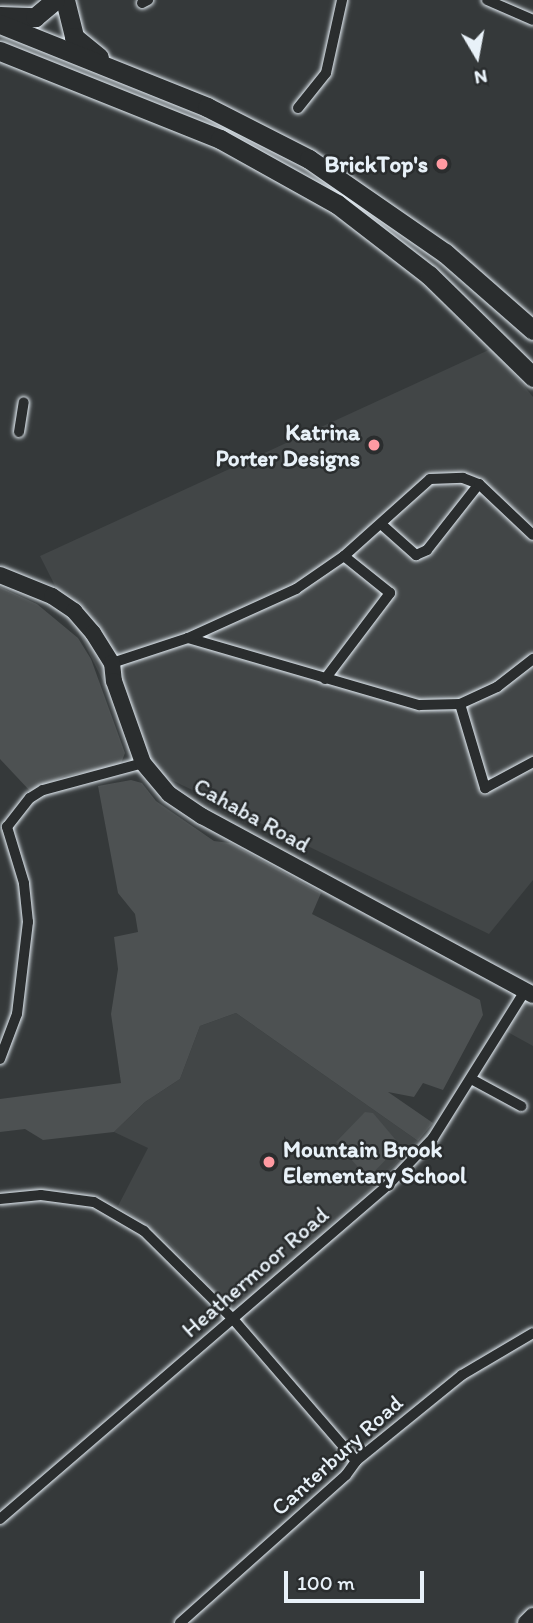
<!DOCTYPE html>
<html>
<head>
<meta charset="utf-8">
<style>
	body { margin:0 }
	#map { position:relative; width:533px; height:1623px; overflow:hidden; background:#35393a; font-family:Itim,sans-serif }
	div>[style] { position:absolute }
	.built>* { inset:0; background:#424647 }
	.green>* { inset:0; background:#4d5152 }
	.roads { filter:drop-shadow(0 0 2px #e8f1f8) drop-shadow(0 0 2px #e8f1f8) }
	.street>* { height:10px; margin:-5px; padding:0 5px; transform-origin:5px; border-radius:5px; background:#2a2d2e }
	.secondary>* { height:16px; margin:-8px; padding:0 8px; transform-origin:8px; border-radius:8px; background:#2a2d2e }
	.highway>* { height:19px; margin:-9.5px; padding:0 9.5px; transform-origin:9.5px; border-radius:9.5px; background:#2a2d2e }
	.dots>* { width:19px; height:19px; translate:-50% -50%; box-sizing:border-box; border:4px solid #2a2d2e; border-radius:50% }
	span { translate:-50% -50%; white-space:nowrap; text-align:center; line-height:1.15; -webkit-text-stroke:5px #2a2d2e; paint-order:stroke }
	.poi-label { font-size:23px; color:#e8f1f8; font-weight:700 }
	.right { translate:-100% -50%; text-align:right }
	.left { translate:0 -50%; text-align:left }
	.street-label { font-size:23px; color:#e8f1f8 }
	.north { position:absolute; left:442px; top:21px; width:70px; height:70px; -webkit-text-stroke:5px #2a2d2e; paint-order:stroke; rotate:170deg; font-size:19px; font-weight:700; line-height:28px; text-align:center; color:#e8f1f8 }
	.north::after { content:''; display:block; margin:auto; width:24px; height:32px; background:#e8f1f8; clip-path:polygon(50% 0,100% 100%,50% 72%,0 100%) }
	.scale { position:absolute; left:284px; top:1571px; width:140px; height:32px; box-sizing:border-box; border:4px solid #e8f1f8; border-top:0; padding-left:9px; font-size:21px; line-height:24px; white-space:nowrap; color:#e8f1f8; -webkit-text-stroke:5px #2a2d2e; paint-order:stroke }
</style>
</head>
<body>
<div id="map">
	<div class="built">
		<div style="clip-path:polygon(493px 348px,533px 397px,533px 880px,489px 934px,147px 768px,40px 556px)"></div>
		<div style="clip-path:polygon(525px 991px,533px 995px,533px 1046px,502px 1029px)"></div>
		<div style="clip-path:polygon(236px 1013px,418px 1141px,373px 1187px,239px 1309px,226px 1305px,170px 1244px,118px 1206px,148px 1148px,114px 1132px,145px 1102px,180px 1079px,200px 1026px)"></div>
	</div>
	<div class="green">
		<div style="clip-path:polygon(0 587px,37px 604px,78px 638px,91px 659px,125px 753px,120px 766px,65px 776px,30px 791px,0 759px)"></div>
		<div style="clip-path:polygon(131px 780px,142px 783px,156px 801px,214px 841px,230px 843px,321px 893px,312px 914px,480px 1000px,483px 1015px,443px 1090px,423px 1083px,414px 1097px,388px 1092px,433px 1123px,418px 1141px,236px 1013px,200px 1026px,180px 1079px,145px 1102px,114px 1132px,43px 1140px,25px 1129px,0 1132px,0 1099px,121px 1083px,111px 1014px,118px 969px,114px 937px,138px 932px,135px 914px,118px 893px,98px 786px)"></div>
		<div style="clip-path:polygon(365px 1112px,373px 1113px,400px 1145px,371px 1175px,364px 1174px,336px 1142px)"></div>
	</div>
	<div class="roads">
		<div class="street">
			<div style="left:487px;top:0;width:50px;rotate:23.5deg"></div>
			<div style="left:142px;top:3px;width:7px;rotate:-27deg"></div>
			<div style="left:298px;top:108px;width:45px;rotate:-51.3deg"></div>
			<div style="left:326px;top:73px;width:75px;rotate:-77.6deg"></div>
			<div style="left:19px;top:432px;width:30px;rotate:-81deg"></div>
			<div style="left:381px;top:524px;width:47px;rotate:41.5deg"></div>
			<div style="left:416px;top:555px;width:12px;rotate:-24deg"></div>
			<div style="left:427px;top:550px;width:84px;rotate:-51.8deg"></div>
			<div style="left:188px;top:638px;width:241px;rotate:16.2deg"></div>
			<div style="left:419px;top:705px;width:41px;rotate:-1.4deg"></div>
			<div style="left:460px;top:704px;width:41px;rotate:-24.7deg"></div>
			<div style="left:497px;top:687px;width:46px;rotate:-37.9deg"></div>
			<div style="left:112px;top:663px;width:80px;rotate:-18.2deg"></div>
			<div style="left:188px;top:638px;width:119px;rotate:-24.4deg"></div>
			<div style="left:296px;top:589px;width:58px;rotate:-34.5deg"></div>
			<div style="left:344px;top:556px;width:115px;rotate:-41.8deg"></div>
			<div style="left:430px;top:479px;width:33px;rotate:-2deg"></div>
			<div style="left:463px;top:478px;width:17px;rotate:21deg"></div>
			<div style="left:479px;top:484px;width:74px;rotate:43.4deg"></div>
			<div style="left:325px;top:679px;width:108px;rotate:-52.9deg"></div>
			<div style="left:390px;top:593px;width:59px;rotate:-141.2deg"></div>
			<div style="left:460px;top:704px;width:88px;rotate:73.4deg"></div>
			<div style="left:485px;top:788px;width:55px;rotate:-28.4deg"></div>
			<div style="left:0;top:1059px;width:48px;rotate:-69.3deg"></div>
			<div style="left:17px;top:1014px;width:93px;rotate:-83.2deg"></div>
			<div style="left:28px;top:922px;width:39px;rotate:-96deg"></div>
			<div style="left:24px;top:883px;width:59px;rotate:-106.9deg"></div>
			<div style="left:7px;top:827px;width:37px;rotate:-52deg"></div>
			<div style="left:30px;top:798px;width:15px;rotate:-32deg"></div>
			<div style="left:43px;top:790px;width:104px;rotate:-15.1deg"></div>
			<div style="left:473px;top:1080px;width:55px;rotate:28.4deg"></div>
			<div style="left:0;top:1199px;width:41px;rotate:-5.6deg"></div>
			<div style="left:41px;top:1195px;width:53px;rotate:7.5deg"></div>
			<div style="left:94px;top:1202px;width:58px;rotate:30.1deg"></div>
			<div style="left:144px;top:1231px;width:125px;rotate:44.7deg"></div>
			<div style="left:233px;top:1319px;width:188px;rotate:49.1deg"></div>
			<div style="left:0;top:1519px;width:512px;rotate:-40.72deg"></div>
			<div style="left:388px;top:1185px;width:65px;rotate:-46.2deg"></div>
			<div style="left:433px;top:1138px;width:173px;rotate:-58deg"></div>
			<div style="left:180px;top:1623px;width:222px;rotate:-41.7deg"></div>
			<div style="left:346px;top:1475px;width:17px;rotate:-54deg"></div>
			<div style="left:356px;top:1461px;width:136px;rotate:-39.1deg"></div>
			<div style="left:462px;top:1375px;width:82px;rotate:-30.6deg"></div>
		</div>
		<div class="secondary">
			<div style="left:0;top:575px;width:56px;rotate:22deg"></div>
			<div style="left:52px;top:596px;width:27px;rotate:34deg"></div>
			<div style="left:74px;top:611px;width:29px;rotate:49deg"></div>
			<div style="left:93px;top:633px;width:36px;rotate:58deg"></div>
			<div style="left:112px;top:663px;width:18px;rotate:84deg"></div>
			<div style="left:114px;top:681px;width:87px;rotate:70.5deg"></div>
			<div style="left:143px;top:763px;width:40px;rotate:50deg"></div>
			<div style="left:169px;top:794px;width:40px;rotate:34deg"></div>
			<div style="left:202px;top:816px;width:376px;rotate:28.4deg"></div>
			<div style="left:526px;top:1623px;width:10px;rotate:-45deg"></div>
		</div>
		<div class="highway">
			<div style="left:65px;top:0;width:38px;rotate:76deg"></div>
			<div style="left:74px;top:37px;width:32px;rotate:39deg"></div>
			<div style="left:0;top:16px;width:35px;rotate:2deg"></div>
			<div style="left:35px;top:17px;width:26px;rotate:-40deg"></div>
			<div style="left:0;top:24px;width:223px;rotate:21.8deg"></div>
			<div style="left:207px;top:107px;width:114px;rotate:27deg"></div>
			<div style="left:309px;top:159px;width:165px;rotate:34.7deg"></div>
			<div style="left:445px;top:253px;width:117px;rotate:41.2deg"></div>
			<div style="left:0;top:51px;width:237px;rotate:21.8deg"></div>
			<div style="left:220px;top:139px;width:134px;rotate:29.1deg"></div>
			<div style="left:337px;top:204px;width:116px;rotate:37.7deg"></div>
			<div style="left:429px;top:275px;width:146px;rotate:44.4deg"></div>
		</div>
	</div>
	<div class="dots">
		<div style="left:442px;top:164px;background:#ff9aa2"></div>
		<div style="left:374px;top:445px;background:#ff9aa2"></div>
		<div style="left:269px;top:1162px;background:#ff9aa2"></div>
	</div>
	<div class="poi-label">
		<span class="right" style="left:428px;top:164px">BrickTop's</span>
		<span class="right" style="left:360px;top:445px">Katrina<br>Porter Designs</span>
		<span class="left" style="left:283px;top:1162px">Mountain Brook<br>Elementary School</span>
	</div>
	<div class="street-label">
		<span style="left:252px;top:815px;rotate:29deg">Cahaba Road</span>
		<span style="left:255px;top:1272px;rotate:-41deg">Heathermoor Road</span>
		<span style="left:337px;top:1455px;rotate:-42deg">Canterbury Road</span>
	</div>
	<div class="north">N</div>
	<div class="scale">100 m</div>
</div>
</body>
</html>
